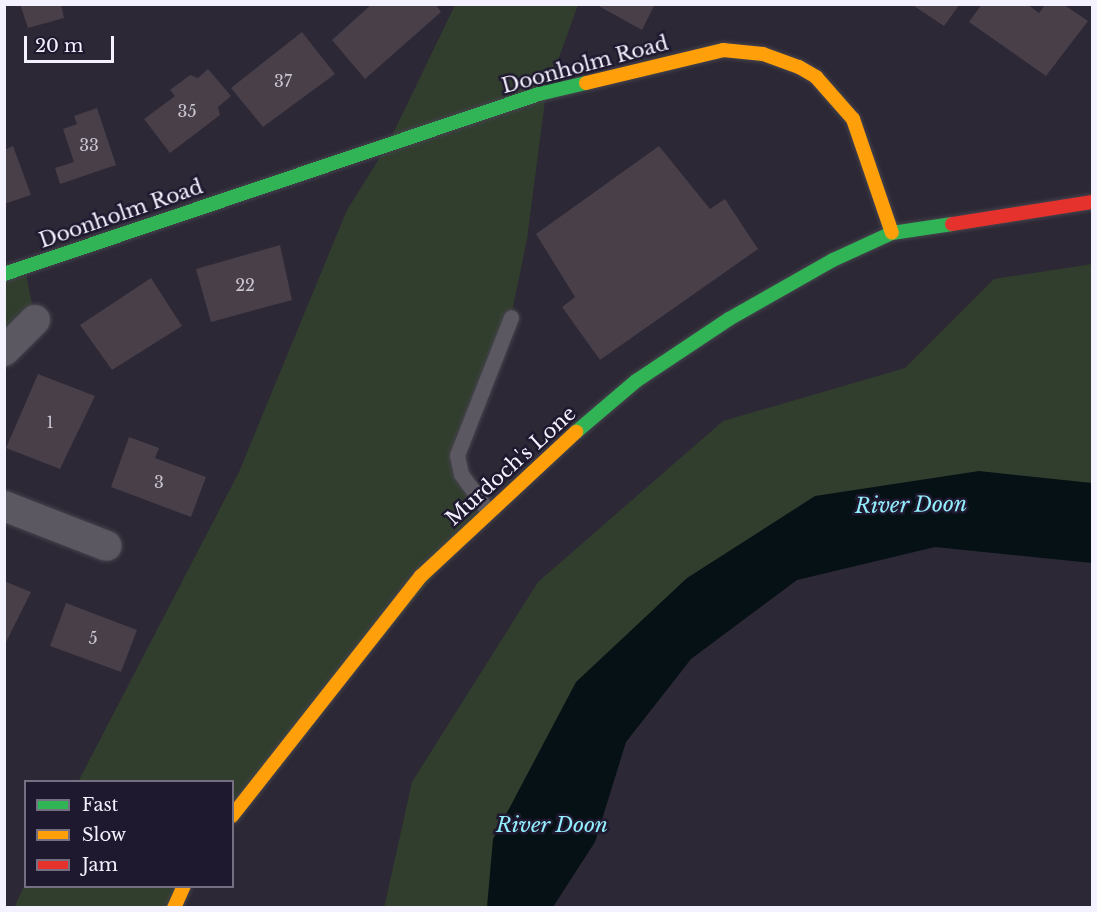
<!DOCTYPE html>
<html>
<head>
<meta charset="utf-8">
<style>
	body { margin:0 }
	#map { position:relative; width:1097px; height:912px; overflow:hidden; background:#2c2835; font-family:"Libre Baskerville",serif }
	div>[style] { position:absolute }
	.green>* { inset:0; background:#313e2d }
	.water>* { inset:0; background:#051115 }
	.building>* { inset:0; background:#483f49 }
	.roads { filter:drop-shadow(0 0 2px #45434d) drop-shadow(0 0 2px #45434d) }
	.lane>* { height:15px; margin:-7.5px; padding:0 7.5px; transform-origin:7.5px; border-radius:7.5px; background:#5b5862 }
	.street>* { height:30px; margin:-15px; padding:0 15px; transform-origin:15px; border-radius:15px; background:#5b5862 }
	.fast>* { height:14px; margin:-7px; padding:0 7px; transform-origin:7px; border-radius:7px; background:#30b455 }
	.slow>* { height:14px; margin:-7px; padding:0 7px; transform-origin:7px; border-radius:7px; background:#ff9f0a }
	.jam>* { height:14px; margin:-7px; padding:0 7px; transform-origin:7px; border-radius:7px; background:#e5322d }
	span { translate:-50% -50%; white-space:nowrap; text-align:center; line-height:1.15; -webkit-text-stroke:5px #1f1930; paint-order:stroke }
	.number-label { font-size:16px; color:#c9c5d1 }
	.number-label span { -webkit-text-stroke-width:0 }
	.street-label { font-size:20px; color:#f4f2fe }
	.water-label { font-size:21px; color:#92edfc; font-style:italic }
	.frame { position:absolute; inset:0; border:6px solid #f4f2fe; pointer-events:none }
	.legend { position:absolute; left:24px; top:780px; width:210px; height:108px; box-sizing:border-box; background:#1f1930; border:2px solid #747082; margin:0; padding:8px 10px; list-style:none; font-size:18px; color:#f4f2fe }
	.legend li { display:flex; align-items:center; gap:12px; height:30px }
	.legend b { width:30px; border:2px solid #747082 }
	.scale { position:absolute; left:24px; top:36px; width:90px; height:27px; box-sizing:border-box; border:3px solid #f4f2fe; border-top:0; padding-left:8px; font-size:18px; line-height:21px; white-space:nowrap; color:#f4f2fe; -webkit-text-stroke:4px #1f1930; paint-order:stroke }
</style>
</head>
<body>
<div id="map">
	<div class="green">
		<div style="clip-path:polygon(455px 5px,578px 5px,546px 93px,527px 239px,511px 317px,457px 455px,488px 511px,233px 816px,232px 782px,78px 782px,239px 472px,347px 210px,387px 146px)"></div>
		<div style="clip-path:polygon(1092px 264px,1092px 513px,837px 509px,610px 667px,497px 907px,384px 908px,412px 782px,538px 582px,723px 421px,905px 368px,994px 279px)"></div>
		<div style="clip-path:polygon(25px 268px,35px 320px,5px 351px,5px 274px)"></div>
		<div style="clip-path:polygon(25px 884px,26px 886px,184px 887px,174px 907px,14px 908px)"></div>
	</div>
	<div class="water">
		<div style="clip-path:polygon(979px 471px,1092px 483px,1092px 563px,935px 547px,797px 580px,691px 659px,626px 742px,595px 842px,553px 907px,487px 907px,493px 839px,576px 682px,687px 578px,815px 496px)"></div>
	</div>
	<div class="building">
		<div style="clip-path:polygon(20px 4px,61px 4px,64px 18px,28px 28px)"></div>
		<div style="clip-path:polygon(372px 4px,435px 4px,441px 12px,365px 79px,332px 40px)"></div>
		<div style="clip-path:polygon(595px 4px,655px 4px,642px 30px)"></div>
		<div style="clip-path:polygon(911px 4px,960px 4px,944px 26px)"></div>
		<div style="clip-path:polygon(982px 4px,1027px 4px,1039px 13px,1046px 4px,1063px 4px,1088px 21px,1046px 76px,969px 22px)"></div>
		<div style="clip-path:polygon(302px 32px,335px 74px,263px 127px,231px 88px)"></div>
		<div style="clip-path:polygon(208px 69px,231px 96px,218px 107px,220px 115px,170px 153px,144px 119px,175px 96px,170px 90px,190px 75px,198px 78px)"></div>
		<div style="clip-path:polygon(97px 108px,116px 165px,60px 184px,55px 168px,74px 162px,63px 129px,77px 124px,74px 116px)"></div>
		<div style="clip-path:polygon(13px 146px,31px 195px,4px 204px,4px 150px)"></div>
		<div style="clip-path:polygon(659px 146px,710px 209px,725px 199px,758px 249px,600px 360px,562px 307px,575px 297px,536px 234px)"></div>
		<div style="clip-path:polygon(280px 245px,292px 300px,211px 322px,196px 269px)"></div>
		<div style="clip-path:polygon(151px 278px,182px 326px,112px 370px,80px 325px)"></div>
		<div style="clip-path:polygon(38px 374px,95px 396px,60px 469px,6px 448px)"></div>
		<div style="clip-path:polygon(129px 437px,159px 448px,155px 458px,206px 477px,191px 517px,111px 487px)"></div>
		<div style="clip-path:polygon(4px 581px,31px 592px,4px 646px)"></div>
		<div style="clip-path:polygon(66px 603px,137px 630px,121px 672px,50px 646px)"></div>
	</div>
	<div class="roads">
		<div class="lane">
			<div style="left:488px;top:511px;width:46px;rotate:-126.1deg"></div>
			<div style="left:461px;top:474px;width:19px;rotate:-102deg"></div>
			<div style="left:457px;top:455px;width:148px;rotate:-68.6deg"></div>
		</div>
		<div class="street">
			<div style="left:4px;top:351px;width:44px;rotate:-45deg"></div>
			<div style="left:4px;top:506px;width:110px;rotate:21.2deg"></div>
		</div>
		<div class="fast">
			<div style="left:4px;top:274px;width:564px;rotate:-18.6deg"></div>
			<div style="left:539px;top:94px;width:48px;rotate:-13.2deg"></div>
			<div style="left:576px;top:432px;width:79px;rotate:-40.4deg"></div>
			<div style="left:636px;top:381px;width:112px;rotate:-33.7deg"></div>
			<div style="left:729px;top:319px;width:120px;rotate:-29.6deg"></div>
			<div style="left:833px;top:260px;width:65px;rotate:-24.6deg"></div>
			<div style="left:892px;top:233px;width:61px;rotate:-8.5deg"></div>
		</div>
		<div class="slow">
			<div style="left:586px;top:83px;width:141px;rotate:-13.5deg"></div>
			<div style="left:723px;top:50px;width:40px;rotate:5.7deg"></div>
			<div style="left:763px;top:54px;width:38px;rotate:20deg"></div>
			<div style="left:799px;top:67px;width:20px;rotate:30deg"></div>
			<div style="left:816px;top:77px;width:56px;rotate:48.6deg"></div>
			<div style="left:853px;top:119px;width:120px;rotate:71.1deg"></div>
			<div style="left:232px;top:816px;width:305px;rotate:-51.8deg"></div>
			<div style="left:421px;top:576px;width:212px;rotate:-42.9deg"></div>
			<div style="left:174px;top:908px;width:24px;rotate:-66deg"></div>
		</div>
		<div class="jam">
			<div style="left:952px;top:224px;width:142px;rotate:-8.9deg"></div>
		</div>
	</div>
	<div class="number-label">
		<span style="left:283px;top:81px">37</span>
		<span style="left:187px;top:111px">35</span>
		<span style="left:89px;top:145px">33</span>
		<span style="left:245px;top:285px">22</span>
		<span style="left:50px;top:422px">1</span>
		<span style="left:159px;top:482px">3</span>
		<span style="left:93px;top:638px">5</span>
	</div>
	<div class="street-label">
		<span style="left:585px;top:65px;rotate:-15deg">Doonholm Road</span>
		<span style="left:121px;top:214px;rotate:-19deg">Doonholm Road</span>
		<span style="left:511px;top:466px;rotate:-42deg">Murdoch's Lone</span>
	</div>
	<div class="water-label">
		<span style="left:911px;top:505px;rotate:-1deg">River Doon</span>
		<span style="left:552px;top:825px">River Doon</span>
	</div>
	<div class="frame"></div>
	<ul class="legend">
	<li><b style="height:8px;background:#30b455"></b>Fast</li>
	<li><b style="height:8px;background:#ff9f0a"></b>Slow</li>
	<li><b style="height:8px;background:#e5322d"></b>Jam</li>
	</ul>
	<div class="scale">20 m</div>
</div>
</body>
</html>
